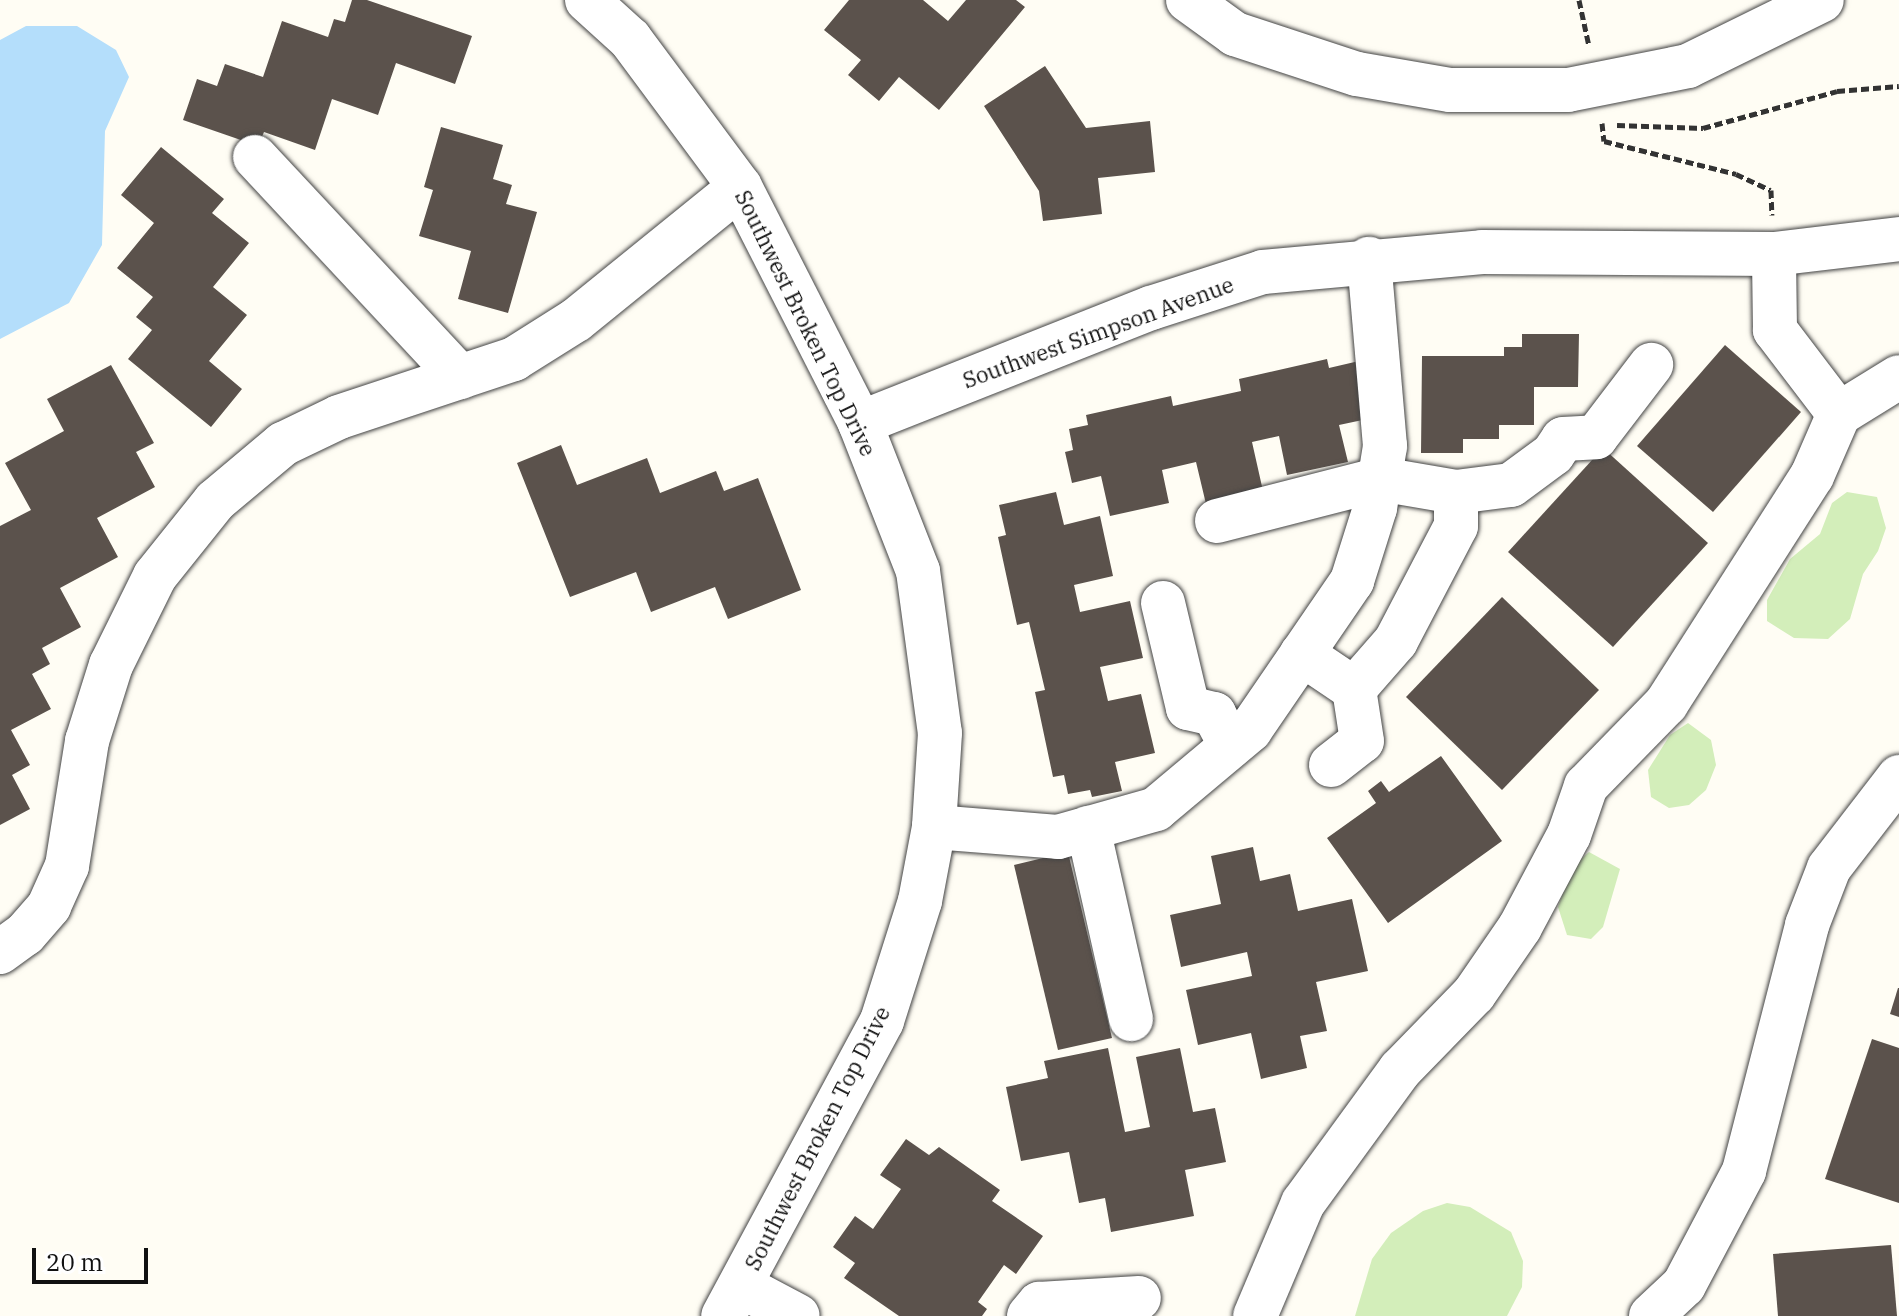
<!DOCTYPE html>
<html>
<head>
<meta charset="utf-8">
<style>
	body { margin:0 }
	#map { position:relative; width:1899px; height:1316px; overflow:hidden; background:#fffdf4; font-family:"IBM Plex Serif",serif }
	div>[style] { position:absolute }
	.green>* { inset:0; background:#d3eeba }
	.water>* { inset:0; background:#b4defb }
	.building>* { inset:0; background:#5b524c }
	.path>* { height:5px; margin-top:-2.5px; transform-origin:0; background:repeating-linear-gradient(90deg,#333 0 8px,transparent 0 12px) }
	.roads { filter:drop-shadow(0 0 2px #444) drop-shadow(0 0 2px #444) }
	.minor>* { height:44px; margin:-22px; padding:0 22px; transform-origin:22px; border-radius:22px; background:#fff }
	span { translate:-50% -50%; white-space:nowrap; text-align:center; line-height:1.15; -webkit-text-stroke:8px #fff; paint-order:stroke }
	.street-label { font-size:22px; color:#111 }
	.scale { position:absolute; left:32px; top:1248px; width:116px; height:36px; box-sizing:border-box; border:4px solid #111; border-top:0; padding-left:10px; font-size:24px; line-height:28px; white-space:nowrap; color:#111; -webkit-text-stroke:6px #fff; paint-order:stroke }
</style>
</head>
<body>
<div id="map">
	<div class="green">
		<div style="clip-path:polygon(1847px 492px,1877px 497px,1886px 528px,1878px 551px,1863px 574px,1850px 619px,1828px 639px,1794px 638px,1767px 621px,1767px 600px,1790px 559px,1820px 534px,1832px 503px)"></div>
		<div style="clip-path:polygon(1688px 723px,1711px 740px,1716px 765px,1706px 790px,1689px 805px,1669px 808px,1651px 797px,1648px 770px,1670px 735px)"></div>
		<div style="clip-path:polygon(1589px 852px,1620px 869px,1603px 927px,1591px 939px,1567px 935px,1558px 907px,1572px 867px)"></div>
		<div style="clip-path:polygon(1447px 1203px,1470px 1207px,1511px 1232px,1523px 1261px,1522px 1287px,1507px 1316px,1355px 1316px,1372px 1259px,1391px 1233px,1423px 1211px)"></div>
	</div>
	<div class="water">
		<div style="clip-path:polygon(26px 26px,77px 26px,116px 50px,129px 77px,105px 131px,102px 245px,69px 303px,0 339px,0 40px)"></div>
	</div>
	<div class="building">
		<div style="clip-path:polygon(352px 0,367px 0,472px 36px,455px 84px,396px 63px,378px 115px,332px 99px,315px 150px,264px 132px,258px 146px,183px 120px,197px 79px,217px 86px,225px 64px,263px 77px,282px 21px,328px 37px,334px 19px,345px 22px)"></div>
		<div style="clip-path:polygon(849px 0,923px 0,948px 21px,966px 0,1016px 0,1025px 7px,939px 110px,899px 77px,879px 101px,848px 75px,861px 60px,824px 30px)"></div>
		<div style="clip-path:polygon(1045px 66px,1086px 128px,1150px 121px,1155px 172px,1098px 178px,1102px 214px,1043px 221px,1039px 191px,984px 106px)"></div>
		<div style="clip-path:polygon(441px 127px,503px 145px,493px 179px,512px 185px,506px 204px,537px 212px,508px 313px,458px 299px,471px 251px,419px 236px,433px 190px,424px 187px)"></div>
		<div style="clip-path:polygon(161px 147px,224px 199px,212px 213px,249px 243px,213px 287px,247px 315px,209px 361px,242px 389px,211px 427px,128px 359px,152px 330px,136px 317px,153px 297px,117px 268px,154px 223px,121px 195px)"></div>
		<div style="clip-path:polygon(1522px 334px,1579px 334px,1578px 387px,1534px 387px,1534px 425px,1499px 425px,1499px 439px,1463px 439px,1463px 453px,1421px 453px,1422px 356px,1504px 356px,1504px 347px,1522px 347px)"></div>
		<div style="clip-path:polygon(1725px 345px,1801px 412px,1713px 512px,1637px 446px)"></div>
		<div style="clip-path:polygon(1327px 359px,1329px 368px,1359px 361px,1372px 418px,1339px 425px,1348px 462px,1287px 475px,1279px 436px,1252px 442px,1263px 491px,1206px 504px,1196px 462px,1162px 470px,1169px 503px,1110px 516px,1101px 476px,1072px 483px,1065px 452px,1073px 450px,1069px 429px,1088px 425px,1086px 415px,1171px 396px,1173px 406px,1241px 391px,1239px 379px)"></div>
		<div style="clip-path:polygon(111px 365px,154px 443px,136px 452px,155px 487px,97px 518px,118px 557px,60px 588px,81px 627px,42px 648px,50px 664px,32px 674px,51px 709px,11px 730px,30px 765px,12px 775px,30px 809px,0 825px,0 526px,31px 510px,5px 463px,64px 431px,47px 399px)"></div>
		<div style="clip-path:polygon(561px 445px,577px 485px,647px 458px,660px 493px,716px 471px,724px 491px,758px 478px,801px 590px,728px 619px,715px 587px,651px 612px,636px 572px,570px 597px,517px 463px)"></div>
		<div style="clip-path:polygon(1603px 448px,1708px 543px,1613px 647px,1508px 552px)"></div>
		<div style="clip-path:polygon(1056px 492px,1064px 525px,1100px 516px,1113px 576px,1074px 585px,1080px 612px,1130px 601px,1143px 658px,1100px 667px,1108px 701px,1141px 694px,1155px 753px,1115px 762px,1122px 791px,1092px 797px,1090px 790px,1068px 794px,1064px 775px,1053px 777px,1035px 692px,1045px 690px,1029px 622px,1017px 625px,998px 537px,1006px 535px,999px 505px)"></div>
		<div style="clip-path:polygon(1502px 597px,1599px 690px,1502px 790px,1406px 697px)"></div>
		<div style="clip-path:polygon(1441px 756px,1502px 841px,1388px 923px,1327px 838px,1376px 803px,1368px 791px,1381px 781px,1389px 792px)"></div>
		<div style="clip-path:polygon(1253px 847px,1260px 881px,1290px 874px,1298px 911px,1352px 899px,1368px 971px,1316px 982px,1327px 1031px,1300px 1036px,1307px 1068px,1261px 1079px,1251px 1033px,1198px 1045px,1186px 990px,1252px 976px,1247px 952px,1181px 967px,1170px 915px,1221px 904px,1211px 856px)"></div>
		<div style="clip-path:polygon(1068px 852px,1112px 1038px,1058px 1050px,1014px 865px)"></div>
		<div style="clip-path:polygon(1898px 988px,1899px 988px,1899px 1017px,1890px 1014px)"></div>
		<div style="clip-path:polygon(1872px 1039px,1899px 1048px,1899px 1203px,1825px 1179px)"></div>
		<div style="clip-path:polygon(1108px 1048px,1125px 1132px,1150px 1127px,1136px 1057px,1180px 1048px,1193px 1112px,1215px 1108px,1226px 1162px,1185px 1170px,1194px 1216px,1111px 1232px,1105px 1198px,1079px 1203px,1069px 1152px,1021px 1161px,1006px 1087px,1048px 1078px,1044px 1061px)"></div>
		<div style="clip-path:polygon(906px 1139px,929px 1155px,939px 1147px,1000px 1190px,992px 1201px,1043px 1236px,1016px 1274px,1004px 1265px,978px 1302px,987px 1309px,982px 1316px,899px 1316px,844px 1278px,855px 1263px,833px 1247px,855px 1216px,873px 1229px,901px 1189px,880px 1175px)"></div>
		<div style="clip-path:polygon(1891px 1245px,1897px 1316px,1778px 1316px,1773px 1254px)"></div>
	</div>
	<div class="path">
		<div style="left:1579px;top:0;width:47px;rotate:77.7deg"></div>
		<div style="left:1602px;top:123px;width:18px;rotate:84deg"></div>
		<div style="left:1604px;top:141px;width:136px;rotate:14deg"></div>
		<div style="left:1736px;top:174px;width:38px;rotate:25deg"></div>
		<div style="left:1771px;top:190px;width:25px;rotate:88deg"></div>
		<div style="left:1617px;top:125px;width:86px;rotate:2deg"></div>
		<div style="left:1703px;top:128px;width:139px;rotate:-15.4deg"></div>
		<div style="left:1837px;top:91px;width:62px;rotate:-4.6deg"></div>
	</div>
	<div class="roads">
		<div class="minor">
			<div style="left:587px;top:0;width:58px;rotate:42.2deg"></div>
			<div style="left:630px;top:39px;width:184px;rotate:53.4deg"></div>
			<div style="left:740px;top:187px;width:265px;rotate:63deg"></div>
			<div style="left:860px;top:423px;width:159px;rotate:68.6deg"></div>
			<div style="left:918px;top:571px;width:163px;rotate:82.3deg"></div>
			<div style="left:940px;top:733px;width:94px;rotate:93.7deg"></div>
			<div style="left:934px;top:827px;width:75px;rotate:100.7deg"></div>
			<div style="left:920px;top:901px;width:126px;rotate:107.6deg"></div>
			<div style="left:882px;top:1021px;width:335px;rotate:118.3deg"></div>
			<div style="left:1188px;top:0;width:58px;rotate:35.9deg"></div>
			<div style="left:1235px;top:34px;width:128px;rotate:18.2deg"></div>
			<div style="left:1357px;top:74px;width:94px;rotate:9.8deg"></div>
			<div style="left:1450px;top:90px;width:118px"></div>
			<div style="left:1568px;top:90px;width:122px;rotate:-11.3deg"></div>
			<div style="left:1688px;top:66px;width:149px;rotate:-26.2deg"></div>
			<div style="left:255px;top:157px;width:301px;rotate:47deg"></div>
			<div style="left:1839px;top:414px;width:70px;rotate:-31.7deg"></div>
			<div style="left:860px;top:423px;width:313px;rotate:-21.6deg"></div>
			<div style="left:1151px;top:308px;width:118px;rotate:-17.8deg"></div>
			<div style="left:1263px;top:272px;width:220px;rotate:-5.2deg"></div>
			<div style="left:1482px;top:252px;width:292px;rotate:0.4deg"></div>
			<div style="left:1774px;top:254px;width:126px;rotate:-6.8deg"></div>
			<div style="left:1456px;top:492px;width:55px;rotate:-7.3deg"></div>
			<div style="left:1511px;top:485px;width:52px;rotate:-36.4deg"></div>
			<div style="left:1553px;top:454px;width:18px;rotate:-56deg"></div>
			<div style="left:1563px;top:439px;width:33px;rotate:-3deg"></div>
			<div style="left:1596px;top:437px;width:91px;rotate:-52.6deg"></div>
			<div style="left:1217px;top:521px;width:168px;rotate:-14.4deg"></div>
			<div style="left:1380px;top:479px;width:77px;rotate:9.7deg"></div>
			<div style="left:1456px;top:492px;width:34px;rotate:90deg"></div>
			<div style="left:1456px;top:526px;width:130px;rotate:117.6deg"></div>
			<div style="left:1396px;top:641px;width:64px;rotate:131.2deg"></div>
			<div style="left:1354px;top:689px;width:63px;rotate:-146.1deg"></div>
			<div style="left:1163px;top:603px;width:108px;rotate:76.6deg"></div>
			<div style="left:1188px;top:708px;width:27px;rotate:13deg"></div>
			<div style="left:1214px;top:714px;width:36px;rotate:62deg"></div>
			<div style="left:1331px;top:765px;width:39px;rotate:-38deg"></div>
			<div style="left:1362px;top:741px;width:53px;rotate:-98.7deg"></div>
			<div style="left:934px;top:827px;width:124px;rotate:4.6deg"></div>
			<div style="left:1058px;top:837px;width:102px;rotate:-15.9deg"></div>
			<div style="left:1156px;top:809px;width:123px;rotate:-40deg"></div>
			<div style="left:1250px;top:730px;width:181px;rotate:-55.6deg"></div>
			<div style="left:1352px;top:581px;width:77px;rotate:-72.5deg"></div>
			<div style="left:1375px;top:508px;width:63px;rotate:-80.8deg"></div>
			<div style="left:1385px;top:446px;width:188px;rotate:-94.9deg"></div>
			<div style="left:1088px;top:828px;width:196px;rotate:77.3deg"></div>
			<div style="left:0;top:952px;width:31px;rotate:-36deg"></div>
			<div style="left:25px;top:934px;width:37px;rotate:-49deg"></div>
			<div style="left:49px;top:906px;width:44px;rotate:-65.8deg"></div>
			<div style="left:67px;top:866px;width:127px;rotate:-80.9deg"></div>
			<div style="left:87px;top:741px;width:80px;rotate:-72.5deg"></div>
			<div style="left:111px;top:665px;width:99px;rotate:-63.7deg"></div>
			<div style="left:155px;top:576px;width:96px;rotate:-51.3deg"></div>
			<div style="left:215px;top:501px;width:89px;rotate:-40deg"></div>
			<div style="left:283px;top:444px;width:62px;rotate:-25.7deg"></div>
			<div style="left:339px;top:417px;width:184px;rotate:-18.3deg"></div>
			<div style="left:514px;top:359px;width:73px;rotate:-32.2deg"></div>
			<div style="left:576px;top:320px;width:211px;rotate:-39deg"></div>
			<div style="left:741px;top:1286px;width:64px;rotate:27.8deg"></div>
			<div style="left:1029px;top:1316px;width:16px;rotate:-50deg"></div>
			<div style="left:1039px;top:1304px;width:100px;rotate:-3.4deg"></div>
			<div style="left:1255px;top:1316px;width:123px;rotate:-67deg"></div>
			<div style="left:1303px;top:1203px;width:165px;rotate:-53.9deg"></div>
			<div style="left:1400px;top:1070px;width:106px;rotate:-45.8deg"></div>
			<div style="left:1474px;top:994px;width:81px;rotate:-55.5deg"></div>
			<div style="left:1520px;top:927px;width:104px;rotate:-62deg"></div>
			<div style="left:1569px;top:835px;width:52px;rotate:-70.9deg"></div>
			<div style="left:1586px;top:786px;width:115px;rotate:-45.7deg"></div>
			<div style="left:1666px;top:704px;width:271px;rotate:-57.4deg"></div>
			<div style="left:1812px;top:476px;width:68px;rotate:-66.5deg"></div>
			<div style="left:1839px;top:414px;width:106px;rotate:-127.3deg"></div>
			<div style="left:1775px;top:330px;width:76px;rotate:-90.8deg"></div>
			<div style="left:1651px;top:1316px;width:45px;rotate:-43.2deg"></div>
			<div style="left:1684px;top:1285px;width:129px;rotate:-62.2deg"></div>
			<div style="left:1744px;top:1171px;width:254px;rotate:-75.6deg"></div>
			<div style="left:1807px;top:925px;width:61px;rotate:-68.9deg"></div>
			<div style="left:1829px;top:868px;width:115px;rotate:-52.4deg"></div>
		</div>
	</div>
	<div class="street-label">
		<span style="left:806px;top:323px;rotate:64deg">Southwest Broken Top Drive</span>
		<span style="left:1098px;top:332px;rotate:-20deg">Southwest Simpson Avenue</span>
		<span style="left:817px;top:1138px;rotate:-63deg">Southwest Broken Top Drive</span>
	</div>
	<div class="scale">20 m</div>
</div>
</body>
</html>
